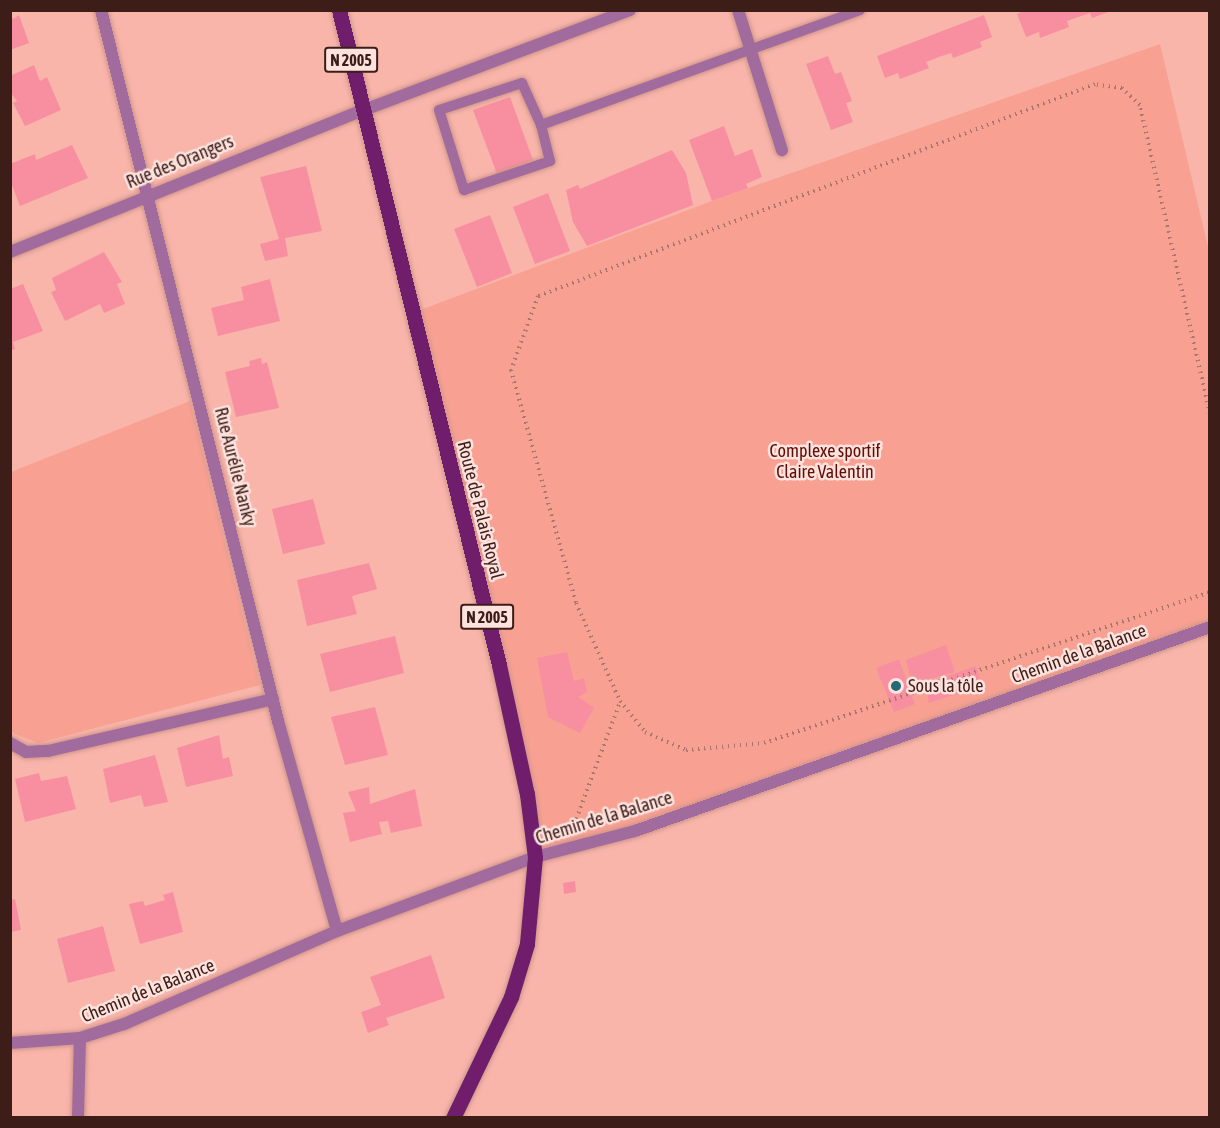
<!DOCTYPE html>
<html>
<head>
<meta charset="utf-8">
<style>
	body { margin:0 }
	#map { position:relative; width:1220px; height:1128px; overflow:hidden; background:#f9b5aa; font-family:"Asap Condensed",sans-serif }
	div>[style] { position:absolute }
	.green>* { inset:0; background:#f8a193 }
	.building>* { inset:0; background:#f88fa1 }
	.path>* { height:4px; margin-top:-2px; transform-origin:0; background:repeating-linear-gradient(90deg,#ab766e 0 1.5px,transparent 0 6px) }
	.roads { filter:drop-shadow(0 0 2px #cf948a) drop-shadow(0 0 2px #cf948a) }
	.service>* { height:10px; margin:-5px; padding:0 5px; transform-origin:5px; border-radius:5px; background:#a26b9d }
	.minor>* { height:12px; margin:-6px; padding:0 6px; transform-origin:6px; border-radius:6px; background:#a26b9d }
	.primary>* { height:15px; margin:-7.5px; padding:0 7.5px; transform-origin:7.5px; border-radius:7.5px; background:#701d6c }
	.dots>* { width:16px; height:16px; translate:-50% -50%; box-sizing:border-box; border:3px solid #fde2dd; border-radius:50% }
	span { translate:-50% -50%; white-space:nowrap; text-align:center; line-height:1.15; -webkit-text-stroke:5px #fde2dd; paint-order:stroke }
	.shield-label span { padding:2px 4px; background:#fde2dd; border:2px solid; border-radius:4px; -webkit-text-stroke-width:0 }
	.shield-label { font-size:16px; color:#3c1d18; font-weight:700 }
	.street-label { font-size:18px; color:#3c1d18 }
	.park-label { font-size:18px; color:#5e0e07 }
	.poi-label { font-size:18px; color:#3c1d18 }
	.left { translate:0 -50%; text-align:left }
	.frame { position:absolute; inset:0; border:12px solid #3c1d18; pointer-events:none }
</style>
</head>
<body>
<div id="map">
	<div class="green">
		<div style="clip-path:polygon(1160px 44px,1209px 251px,1209px 626px,635px 831px,535px 857px,412px 313px,720px 198px)"></div>
		<div style="clip-path:polygon(190px 401px,260px 685px,38px 743px,15px 734px,10px 730px,11px 472px)"></div>
	</div>
	<div class="building">
		<div style="clip-path:polygon(1026px 10px,1035px 11px,1111px 11px,1092px 18px,1090px 13px,1067px 21px,1069px 27px,1040px 38px,1039px 32px,1026px 37px,1017px 14px)"></div>
		<div style="clip-path:polygon(10px 13px,13px 19px,19px 15px,29px 43px,10px 50px)"></div>
		<div style="clip-path:polygon(984px 15px,992px 37px,980px 42px,982px 47px,953px 58px,951px 53px,939px 57px,926px 62px,929px 68px,900px 79px,898px 73px,885px 78px,877px 56px)"></div>
		<div style="clip-path:polygon(828px 56px,835px 74px,841px 72px,852px 101px,846px 103px,853px 122px,831px 130px,806px 64px)"></div>
		<div style="clip-path:polygon(34px 65px,40px 81px,47px 77px,61px 110px,25px 126px,13px 103px,17px 101px,10px 92px,10px 76px)"></div>
		<div style="clip-path:polygon(510px 97px,533px 160px,497px 174px,473px 110px)"></div>
		<div style="clip-path:polygon(724px 126px,735px 156px,752px 149px,762px 177px,746px 184px,748px 188px,712px 201px,689px 140px)"></div>
		<div style="clip-path:polygon(72px 145px,88px 178px,20px 206px,10px 180px,10px 164px,35px 154px,36px 160px)"></div>
		<div style="clip-path:polygon(672px 150px,686px 173px,693px 205px,587px 246px,573px 222px,566px 190px,578px 185px,580px 189px)"></div>
		<div style="clip-path:polygon(306px 166px,322px 231px,285px 238px,288px 256px,265px 261px,260px 244px,279px 239px,260px 177px)"></div>
		<div style="clip-path:polygon(548px 193px,570px 251px,535px 264px,513px 207px)"></div>
		<div style="clip-path:polygon(490px 215px,512px 273px,477px 287px,454px 229px)"></div>
		<div style="clip-path:polygon(104px 252px,122px 282px,117px 284px,125px 304px,104px 313px,100px 304px,65px 321px,51px 292px,56px 290px,52px 278px)"></div>
		<div style="clip-path:polygon(270px 279px,280px 321px,218px 336px,211px 308px,244px 300px,241px 287px)"></div>
		<div style="clip-path:polygon(23px 284px,43px 331px,13px 342px,15px 349px,10px 351px,10px 289px)"></div>
		<div style="clip-path:polygon(261px 358px,262px 364px,267px 362px,279px 408px,236px 417px,225px 372px,250px 366px,249px 361px)"></div>
		<div style="clip-path:polygon(313px 499px,325px 544px,283px 554px,272px 509px)"></div>
		<div style="clip-path:polygon(369px 563px,377px 589px,352px 596px,357px 614px,307px 626px,297px 580px)"></div>
		<div style="clip-path:polygon(395px 636px,404px 673px,330px 692px,320px 654px)"></div>
		<div style="clip-path:polygon(946px 645px,955px 672px,912px 684px,906px 660px)"></div>
		<div style="clip-path:polygon(567px 652px,574px 681px,584px 678px,587px 692px,578px 697px,594px 708px,580px 733px,548px 717px,537px 658px)"></div>
		<div style="clip-path:polygon(899px 659px,915px 704px,894px 712px,876px 668px)"></div>
		<div style="clip-path:polygon(976px 666px,982px 686px,929px 703px,925px 684px)"></div>
		<div style="clip-path:polygon(375px 707px,388px 755px,345px 765px,331px 717px)"></div>
		<div style="clip-path:polygon(219px 735px,223px 759px,229px 757px,233px 776px,186px 787px,177px 748px)"></div>
		<div style="clip-path:polygon(155px 755px,168px 802px,144px 807px,141px 795px,110px 803px,103px 769px)"></div>
		<div style="clip-path:polygon(39px 773px,41px 781px,67px 776px,76px 809px,25px 822px,15px 779px)"></div>
		<div style="clip-path:polygon(369px 787px,370px 804px,415px 789px,422px 826px,391px 833px,388px 821px,379px 822px,382px 834px,350px 842px,343px 813px,356px 811px,348px 792px)"></div>
		<div style="clip-path:polygon(575px 881px,576px 892px,564px 894px,563px 883px)"></div>
		<div style="clip-path:polygon(173px 892px,183px 932px,140px 944px,129px 904px,143px 901px,145px 906px,165px 900px,163px 895px)"></div>
		<div style="clip-path:polygon(15px 899px,21px 930px,10px 932px,10px 900px)"></div>
		<div style="clip-path:polygon(103px 926px,115px 971px,68px 983px,57px 939px)"></div>
		<div style="clip-path:polygon(431px 955px,445px 998px,386px 1018px,389px 1025px,368px 1033px,361px 1012px,381px 1005px,370px 977px)"></div>
	</div>
	<div class="path">
		<div style="left:1210px;top:414px;width:317px;rotate:-102.8deg"></div>
		<div style="left:1140px;top:105px;width:25px;rotate:-137deg"></div>
		<div style="left:1122px;top:88px;width:27px;rotate:-172deg"></div>
		<div style="left:1095px;top:84px;width:596px;rotate:159.16deg"></div>
		<div style="left:538px;top:296px;width:79px;rotate:110deg"></div>
		<div style="left:511px;top:370px;width:242px;rotate:74.4deg"></div>
		<div style="left:576px;top:603px;width:107px;rotate:65.8deg"></div>
		<div style="left:620px;top:701px;width:40px;rotate:51deg"></div>
		<div style="left:645px;top:732px;width:45px;rotate:23.7deg"></div>
		<div style="left:686px;top:750px;width:78px;rotate:-5.1deg"></div>
		<div style="left:764px;top:743px;width:471px;rotate:-18.7deg"></div>
		<div style="left:572px;top:830px;width:137px;rotate:-69.4deg"></div>
	</div>
	<div class="roads">
		<div class="service">
			<div style="left:541px;top:125px;width:46px;rotate:-114.3deg"></div>
			<div style="left:522px;top:83px;width:87px;rotate:162deg"></div>
			<div style="left:439px;top:110px;width:84px;rotate:72.6deg"></div>
			<div style="left:464px;top:190px;width:91px;rotate:-18.6deg"></div>
			<div style="left:550px;top:161px;width:37px;rotate:-104deg"></div>
			<div style="left:541px;top:125px;width:339px;rotate:-19.8deg"></div>
		</div>
		<div class="minor">
			<div style="left:101px;top:10px;width:733px;rotate:76.02deg"></div>
			<div style="left:278px;top:721px;width:218px;rotate:74.3deg"></div>
			<div style="left:738px;top:10px;width:147px;rotate:72.6deg"></div>
			<div style="left:10px;top:252px;width:381px;rotate:-21.9deg"></div>
			<div style="left:364px;top:110px;width:284px;rotate:-20.6deg"></div>
			<div style="left:10px;top:743px;width:18px;rotate:29deg"></div>
			<div style="left:26px;top:752px;width:22px;rotate:-3deg"></div>
			<div style="left:48px;top:751px;width:231px;rotate:-13deg"></div>
			<div style="left:10px;top:1043px;width:70px;rotate:-4.1deg"></div>
			<div style="left:80px;top:1038px;width:46px;rotate:-17.7deg"></div>
			<div style="left:124px;top:1024px;width:232px;rotate:-23.6deg"></div>
			<div style="left:337px;top:931px;width:211px;rotate:-20.5deg"></div>
			<div style="left:535px;top:857px;width:103px;rotate:-14.6deg"></div>
			<div style="left:635px;top:831px;width:610px;rotate:-19.53deg"></div>
			<div style="left:78px;top:1118px;width:80px;rotate:-88.6deg"></div>
		</div>
		<div class="primary">
			<div style="left:339px;top:10px;width:674px;rotate:76.27deg"></div>
			<div style="left:499px;top:665px;width:132px;rotate:77.8deg"></div>
			<div style="left:527px;top:794px;width:64px;rotate:82.8deg"></div>
			<div style="left:535px;top:857px;width:87px;rotate:95.3deg"></div>
			<div style="left:527px;top:944px;width:55px;rotate:106.8deg"></div>
			<div style="left:511px;top:997px;width:134px;rotate:115.6deg"></div>
		</div>
	</div>
	<div class="dots">
		<div style="left:896px;top:686px;background:#216a76"></div>
	</div>
	<div class="shield-label">
		<span style="left:351px;top:60px">N 2005</span>
		<span style="left:487px;top:617px">N 2005</span>
	</div>
	<div class="street-label">
		<span style="left:180px;top:162px;rotate:-22deg">Rue des Orangers</span>
		<span style="left:235px;top:467px;rotate:76deg">Rue Aurélie Nanky</span>
		<span style="left:480px;top:510px;rotate:76deg">Route de Palais Royal</span>
		<span style="left:1079px;top:654px;rotate:-20deg">Chemin de la Balance</span>
		<span style="left:604px;top:818px;rotate:-17deg">Chemin de la Balance</span>
		<span style="left:148px;top:991px;rotate:-22deg">Chemin de la Balance</span>
	</div>
	<div class="park-label">
		<span style="left:825px;top:462px">Complexe sportif<br>Claire Valentin</span>
	</div>
	<div class="poi-label">
		<span class="left" style="left:908px;top:686px">Sous la tôle</span>
	</div>
	<div class="frame"></div>
</div>
</body>
</html>
